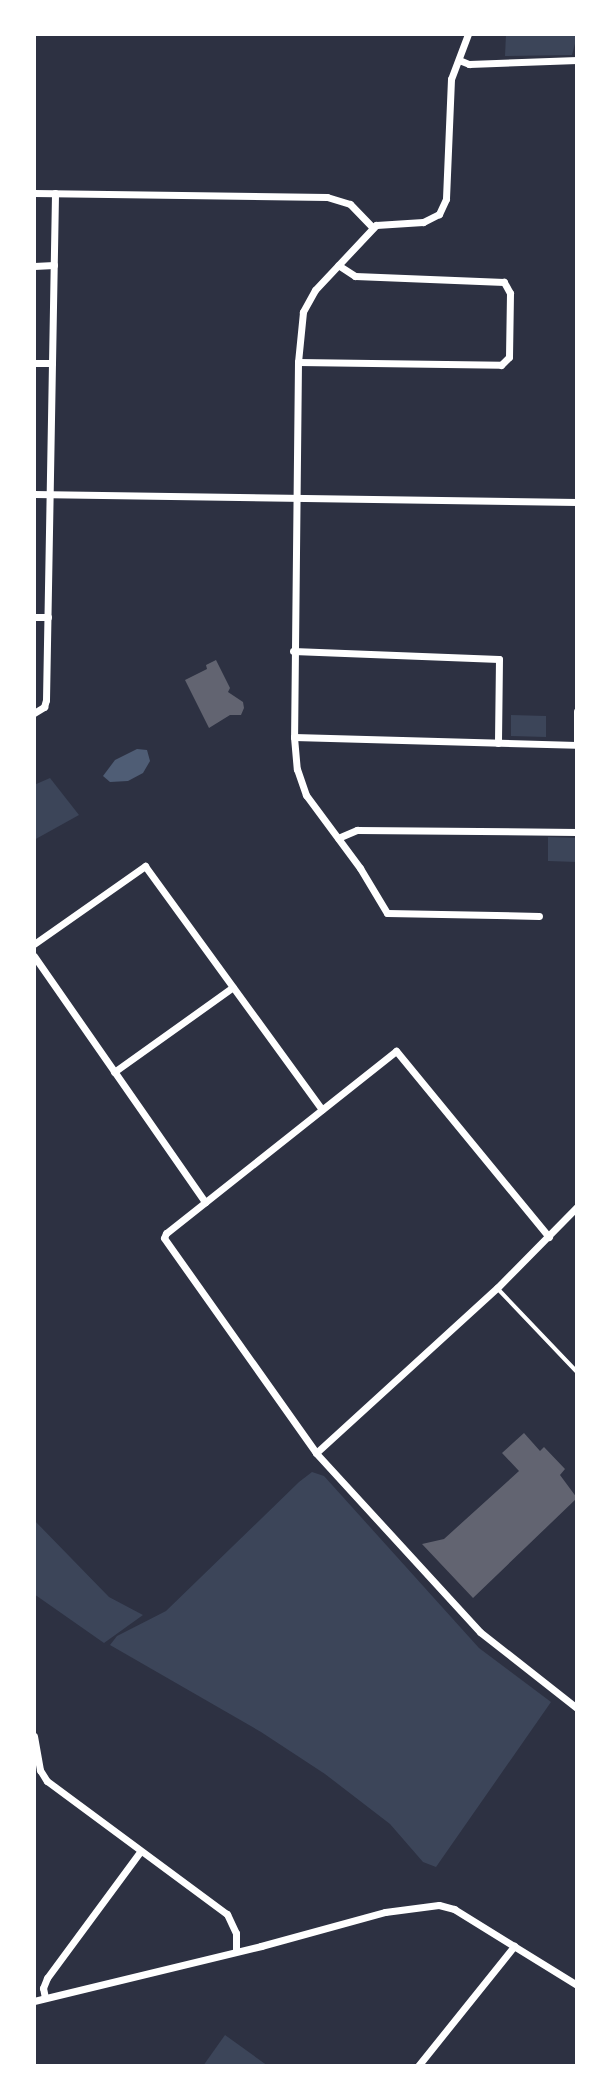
<!DOCTYPE html>
<html>
<head>
<meta charset="utf-8">
<style>
	body { margin:0 }
	#map { position:relative; width:611px; height:2100px; overflow:hidden; background:#2d3142; font-family:Mulish,sans-serif }
	div>[style] { position:absolute }
	.green>* { inset:0; background:#3c4559 }
	.water>* { inset:0; background:#4f5d75 }
	.building>* { inset:0; background:#626471 }
	.service>* { height:4px; margin:-2px; padding:0 2px; transform-origin:2px; border-radius:2px; background:#fff }
	.minor>* { height:7px; margin:-3.5px; padding:0 3.5px; transform-origin:3.5px; border-radius:3.5px; background:#fff }
	span { translate:-50% -50%; white-space:nowrap; text-align:center; line-height:1.15; -webkit-text-stroke:8px #fff; paint-order:stroke }
	.frame { position:absolute; inset:0; border:36px solid #fff; pointer-events:none }
</style>
</head>
<body>
<div id="map">
	<div class="green">
		<div style="clip-path:polygon(506px 34px,577px 35px,577px 36px,572px 55px,505px 56px)"></div>
		<div style="clip-path:polygon(511px 715px,546px 716px,546px 737px,511px 736px)"></div>
		<div style="clip-path:polygon(50px 778px,79px 815px,34px 840px,34px 785px)"></div>
		<div style="clip-path:polygon(548px 837px,577px 838px,577px 862px,548px 861px)"></div>
		<div style="clip-path:polygon(312px 1472px,324px 1476px,479px 1648px,551px 1702px,436px 1867px,423px 1862px,390px 1824px,325px 1774px,261px 1732px,110px 1645px,117px 1636px,166px 1611px,299px 1482px)"></div>
		<div style="clip-path:polygon(34px 1520px,109px 1597px,143px 1615px,104px 1643px,34px 1594px)"></div>
		<div style="clip-path:polygon(225px 2035px,268px 2066px,203px 2066px)"></div>
	</div>
	<div class="water">
		<div style="clip-path:polygon(137px 749px,147px 750px,150px 761px,143px 773px,128px 781px,110px 782px,103px 776px,115px 760px)"></div>
	</div>
	<div class="building">
		<div style="clip-path:polygon(216px 660px,230px 688px,228px 692px,243px 702px,244px 708px,241px 715px,230px 715px,209px 728px,185px 680px,207px 669px,206px 665px)"></div>
		<div style="clip-path:polygon(524px 1433px,540px 1451px,544px 1447px,565px 1469px,560px 1475px,577px 1498px,473px 1598px,422px 1544px,444px 1539px,519px 1471px,502px 1453px)"></div>
	</div>
	<div class="service">
		<div style="left:497px;top:1288px;width:116px;rotate:46.4deg"></div>
	</div>
	<div class="minor">
		<div style="left:468px;top:34px;width:48px;rotate:110.7deg"></div>
		<div style="left:451px;top:79px;width:120px;rotate:92.4deg"></div>
		<div style="left:446px;top:199px;width:17px;rotate:115deg"></div>
		<div style="left:439px;top:214px;width:18px;rotate:153deg"></div>
		<div style="left:423px;top:222px;width:47px;rotate:176.3deg"></div>
		<div style="left:376px;top:225px;width:89px;rotate:133.2deg"></div>
		<div style="left:315px;top:290px;width:25px;rotate:119deg"></div>
		<div style="left:303px;top:312px;width:50px;rotate:95.7deg"></div>
		<div style="left:298px;top:362px;width:375px;rotate:90.6deg"></div>
		<div style="left:294px;top:737px;width:32px;rotate:85deg"></div>
		<div style="left:297px;top:769px;width:28px;rotate:71deg"></div>
		<div style="left:306px;top:795px;width:91px;rotate:53.5deg"></div>
		<div style="left:360px;top:868px;width:52px;rotate:59deg"></div>
		<div style="left:387px;top:913px;width:152px;rotate:1.1deg"></div>
		<div style="left:459px;top:60px;width:11px;rotate:22deg"></div>
		<div style="left:469px;top:64px;width:108px;rotate:-2.1deg"></div>
		<div style="left:34px;top:193px;width:293px;rotate:0.8deg"></div>
		<div style="left:327px;top:197px;width:24px;rotate:17deg"></div>
		<div style="left:350px;top:204px;width:33px;rotate:46deg"></div>
		<div style="left:34px;top:266px;width:20px;rotate:-3deg"></div>
		<div style="left:298px;top:362px;width:203px;rotate:0.8deg"></div>
		<div style="left:501px;top:365px;width:11px;rotate:-45deg"></div>
		<div style="left:509px;top:357px;width:64px;rotate:-89.1deg"></div>
		<div style="left:510px;top:293px;width:13px;rotate:-119deg"></div>
		<div style="left:504px;top:282px;width:149px;rotate:-177.7deg"></div>
		<div style="left:355px;top:276px;width:20px;rotate:-147deg"></div>
		<div style="left:34px;top:363px;width:18px"></div>
		<div style="left:34px;top:494px;width:543px;rotate:0.84deg"></div>
		<div style="left:34px;top:617px;width:14px"></div>
		<div style="left:293px;top:651px;width:206px;rotate:2.2deg"></div>
		<div style="left:499px;top:659px;width:84px;rotate:90.7deg"></div>
		<div style="left:577px;top:711px;width:34px;rotate:90deg"></div>
		<div style="left:34px;top:713px;width:12px;rotate:-31deg"></div>
		<div style="left:44px;top:707px;width:7px;rotate:-74deg"></div>
		<div style="left:46px;top:700px;width:507px;rotate:-88.98deg"></div>
		<div style="left:294px;top:737px;width:282px;rotate:1.6deg"></div>
		<div style="left:338px;top:838px;width:21px;rotate:-23deg"></div>
		<div style="left:357px;top:830px;width:220px;rotate:0.5deg"></div>
		<div style="left:34px;top:944px;width:136px;rotate:-35.1deg"></div>
		<div style="left:145px;top:866px;width:301px;rotate:54deg"></div>
		<div style="left:34px;top:956px;width:300px;rotate:55.2deg"></div>
		<div style="left:114px;top:1072px;width:146px;rotate:-35.5deg"></div>
		<div style="left:549px;top:1237px;width:241px;rotate:-129.4deg"></div>
		<div style="left:396px;top:1051px;width:293px;rotate:141.6deg"></div>
		<div style="left:166px;top:1233px;width:5px;rotate:112deg"></div>
		<div style="left:164px;top:1238px;width:263px;rotate:54.7deg"></div>
		<div style="left:316px;top:1453px;width:243px;rotate:47.5deg"></div>
		<div style="left:480px;top:1632px;width:123px;rotate:38.1deg"></div>
		<div style="left:316px;top:1453px;width:245px;rotate:-42.4deg"></div>
		<div style="left:497px;top:1288px;width:114px;rotate:-45.4deg"></div>
		<div style="left:34px;top:1736px;width:35px;rotate:80deg"></div>
		<div style="left:40px;top:1770px;width:13px;rotate:58deg"></div>
		<div style="left:47px;top:1781px;width:224px;rotate:36.5deg"></div>
		<div style="left:227px;top:1914px;width:21px;rotate:65deg"></div>
		<div style="left:236px;top:1933px;width:17px;rotate:90deg"></div>
		<div style="left:45px;top:1998px;width:10px;rotate:-101deg"></div>
		<div style="left:43px;top:1988px;width:11px;rotate:-68deg"></div>
		<div style="left:47px;top:1978px;width:157px;rotate:-53.6deg"></div>
		<div style="left:34px;top:2001px;width:234px;rotate:-13.6deg"></div>
		<div style="left:261px;top:1946px;width:129px;rotate:-15.3deg"></div>
		<div style="left:385px;top:1912px;width:54px;rotate:-7.4deg"></div>
		<div style="left:439px;top:1905px;width:16px;rotate:15deg"></div>
		<div style="left:454px;top:1909px;width:145px;rotate:31.7deg"></div>
		<div style="left:418px;top:2066px;width:154px;rotate:-51.3deg"></div>
	</div>
	<div class="frame"></div>
</div>
</body>
</html>
